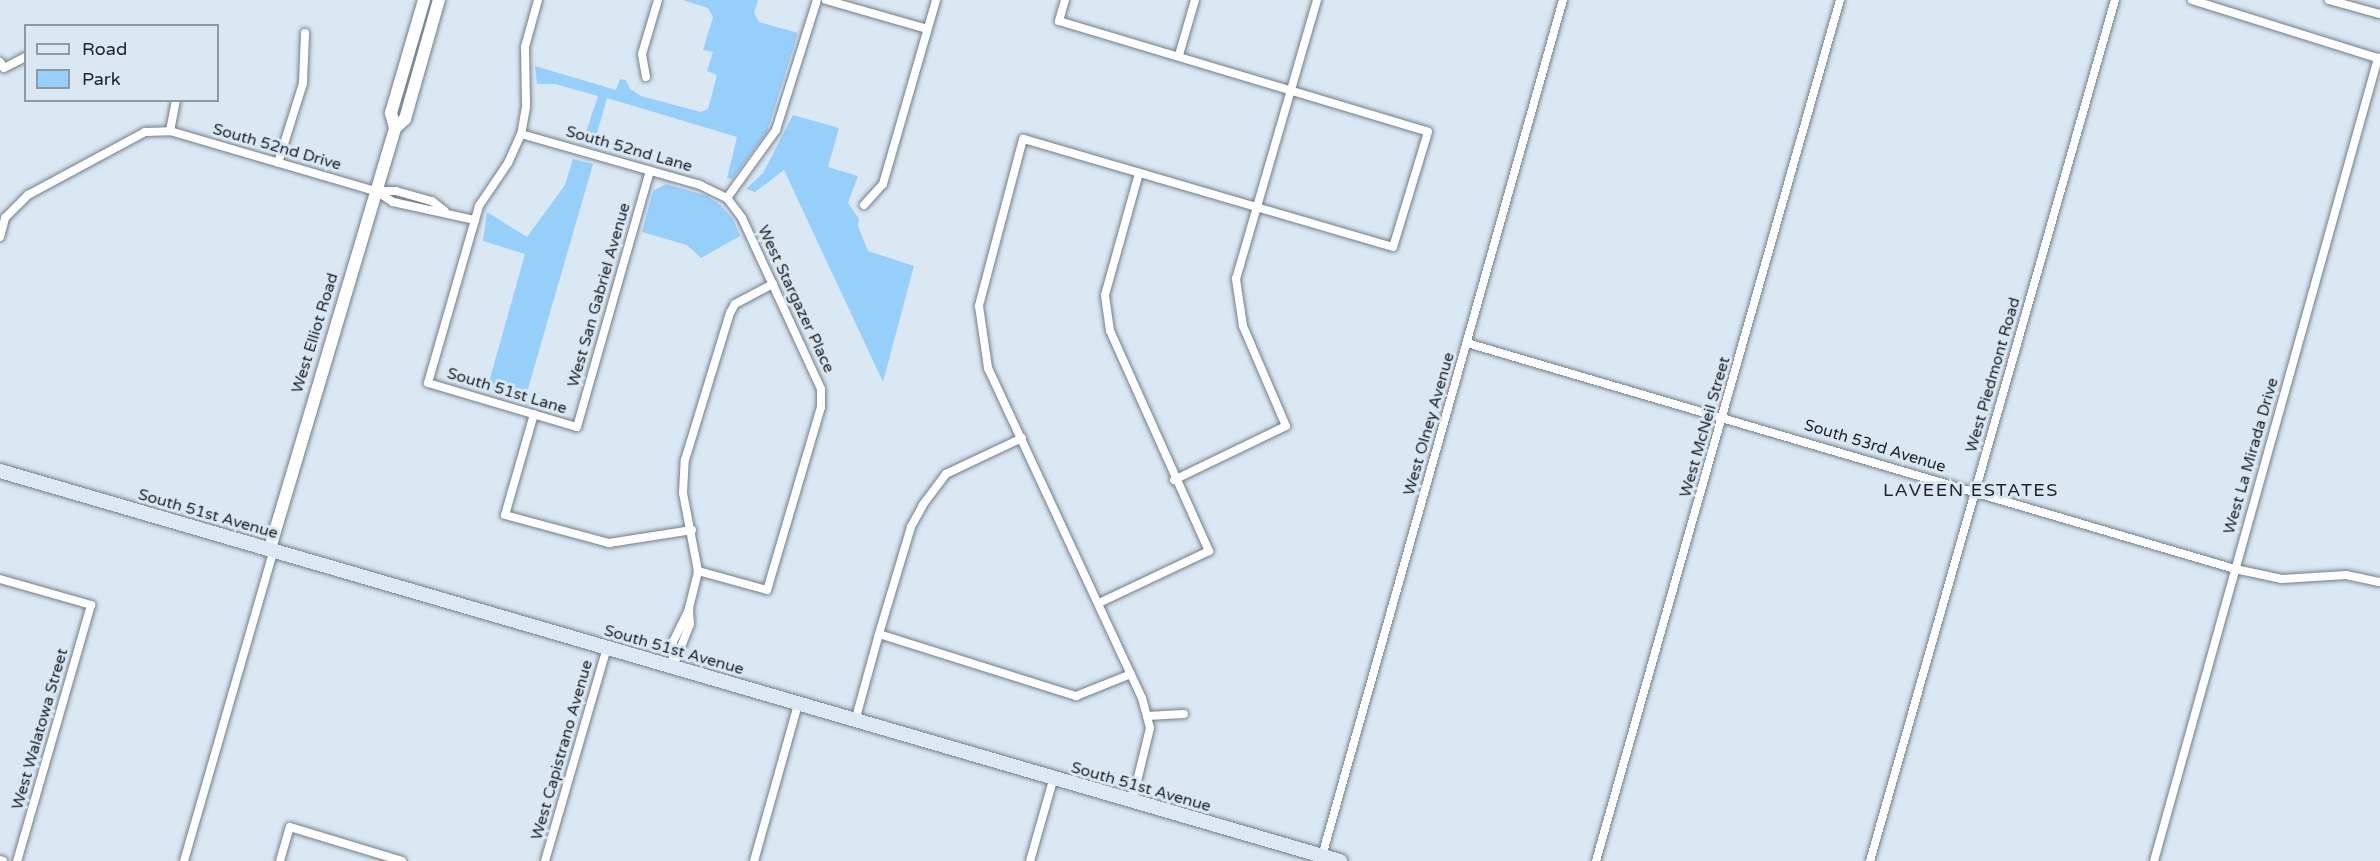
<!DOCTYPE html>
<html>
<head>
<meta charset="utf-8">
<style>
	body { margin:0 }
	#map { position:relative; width:2380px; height:861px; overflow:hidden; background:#d9e8f3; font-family:"Varela Round",sans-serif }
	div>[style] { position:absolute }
	.green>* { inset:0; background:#97cffb }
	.roads { filter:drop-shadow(0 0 2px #727f89) drop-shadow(0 0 2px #727f89) }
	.minor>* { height:8px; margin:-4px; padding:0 4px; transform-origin:4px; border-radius:4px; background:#fff }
	.secondary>* { height:12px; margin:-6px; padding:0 6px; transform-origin:6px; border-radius:6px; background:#fff }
	.primary>* { height:14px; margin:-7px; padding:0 7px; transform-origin:7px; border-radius:7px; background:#dce9f4 }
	span { translate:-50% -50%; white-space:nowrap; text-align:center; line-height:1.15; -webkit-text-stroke:6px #d9e8f3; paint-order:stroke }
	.street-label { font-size:16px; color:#1d2226 }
	.neighbourhood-label { font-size:18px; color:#1d2226; letter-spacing:1.5px }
	.legend { position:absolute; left:24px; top:24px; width:195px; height:78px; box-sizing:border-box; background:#d9e8f3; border:2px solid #8e99a1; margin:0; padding:8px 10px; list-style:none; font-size:18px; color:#1d2226 }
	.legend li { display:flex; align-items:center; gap:12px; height:30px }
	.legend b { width:30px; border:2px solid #8e99a1 }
</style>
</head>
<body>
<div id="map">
	<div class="green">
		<div style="clip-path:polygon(683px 0,758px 0,754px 13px,759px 22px,798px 33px,767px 132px,732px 179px,727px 178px,737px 137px,607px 98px,595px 140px,584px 138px,598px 96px,555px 84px,537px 84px,535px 66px,616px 90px,620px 79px,626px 80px,630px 89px,641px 96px,701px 112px,708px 109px,717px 75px,707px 71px,713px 52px,703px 50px,713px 17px,708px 8px)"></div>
		<div style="clip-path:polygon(793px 115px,839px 128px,828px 167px,858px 176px,848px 203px,859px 219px,858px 226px,868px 251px,914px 266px,883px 382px,784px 170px,755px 192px,746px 189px,763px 173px)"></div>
		<div style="clip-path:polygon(573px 159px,593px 164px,525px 399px,487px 389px,525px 254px,483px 241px,487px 212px,527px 237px,565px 185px)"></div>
		<div style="clip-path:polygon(666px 184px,707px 196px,720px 205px,733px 219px,740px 236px,701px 258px,687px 245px,642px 232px,653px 191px)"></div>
	</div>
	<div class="roads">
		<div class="minor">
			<div style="left:538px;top:0;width:49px;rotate:105.5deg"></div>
			<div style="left:525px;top:47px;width:60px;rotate:89deg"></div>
			<div style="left:526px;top:107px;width:27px;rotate:100deg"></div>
			<div style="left:521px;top:134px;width:32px;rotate:114deg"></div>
			<div style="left:508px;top:163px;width:52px;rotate:124deg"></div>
			<div style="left:479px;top:206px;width:184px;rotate:106.1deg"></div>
			<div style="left:428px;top:383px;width:155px;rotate:16.5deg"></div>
			<div style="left:577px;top:427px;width:266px;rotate:-74.1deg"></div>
			<div style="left:826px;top:0;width:105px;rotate:16deg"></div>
			<div style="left:1065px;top:0;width:22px;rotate:106deg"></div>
			<div style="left:1059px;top:21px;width:385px;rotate:16.7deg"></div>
			<div style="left:1428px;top:132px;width:120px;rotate:106.9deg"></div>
			<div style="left:1393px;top:247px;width:385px;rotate:-163.7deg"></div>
			<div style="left:1023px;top:139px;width:173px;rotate:104.8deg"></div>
			<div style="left:979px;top:306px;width:63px;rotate:81.7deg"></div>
			<div style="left:988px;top:368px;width:364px;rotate:65deg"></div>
			<div style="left:1142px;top:698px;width:31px;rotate:75deg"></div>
			<div style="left:1150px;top:728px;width:76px;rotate:103.7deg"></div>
			<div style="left:2192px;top:0;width:197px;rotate:17.4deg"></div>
			<div style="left:2329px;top:0;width:53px;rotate:15.4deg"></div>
			<div style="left:1179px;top:55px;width:57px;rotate:-73.8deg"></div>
			<div style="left:0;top:62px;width:7px;rotate:56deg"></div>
			<div style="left:4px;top:68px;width:25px;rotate:-27deg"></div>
			<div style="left:646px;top:77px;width:23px;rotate:-100deg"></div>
			<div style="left:642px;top:54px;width:56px;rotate:-73.5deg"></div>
			<div style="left:170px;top:131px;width:32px;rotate:-79deg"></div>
			<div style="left:521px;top:134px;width:186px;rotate:15.9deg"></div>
			<div style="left:700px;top:185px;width:30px;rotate:26deg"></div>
			<div style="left:727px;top:198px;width:25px;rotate:53deg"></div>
			<div style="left:742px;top:218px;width:188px;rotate:65.2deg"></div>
			<div style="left:821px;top:389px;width:18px;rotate:90deg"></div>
			<div style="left:821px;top:407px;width:191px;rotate:106.4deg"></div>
			<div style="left:767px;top:590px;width:72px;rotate:-164.6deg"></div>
			<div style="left:278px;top:163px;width:84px;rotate:-72.6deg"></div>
			<div style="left:303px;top:83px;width:50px;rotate:-87.7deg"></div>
			<div style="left:376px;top:191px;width:20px;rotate:33deg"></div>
			<div style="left:393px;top:202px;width:84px;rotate:12.4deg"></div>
			<div style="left:727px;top:198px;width:84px;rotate:-54.2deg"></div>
			<div style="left:776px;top:130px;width:136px;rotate:-72.5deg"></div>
			<div style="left:864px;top:205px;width:28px;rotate:-48deg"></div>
			<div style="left:883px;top:184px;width:191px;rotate:-73.9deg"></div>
			<div style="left:0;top:237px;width:20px;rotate:-75deg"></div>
			<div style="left:5px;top:218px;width:33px;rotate:-45deg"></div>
			<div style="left:28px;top:195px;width:133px;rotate:-28.3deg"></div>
			<div style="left:145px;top:132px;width:25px;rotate:-2deg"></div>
			<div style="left:170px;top:131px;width:214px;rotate:16.3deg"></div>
			<div style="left:375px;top:191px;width:21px"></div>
			<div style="left:396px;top:191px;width:37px;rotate:16deg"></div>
			<div style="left:432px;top:201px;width:16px;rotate:38deg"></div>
			<div style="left:1467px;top:343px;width:801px;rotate:16.4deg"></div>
			<div style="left:2235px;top:569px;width:48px;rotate:12deg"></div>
			<div style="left:2282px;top:579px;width:64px;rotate:-3.6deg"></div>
			<div style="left:2346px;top:575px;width:35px;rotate:12deg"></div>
			<div style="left:534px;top:414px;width:105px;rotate:106deg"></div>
			<div style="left:505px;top:515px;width:108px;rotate:15.1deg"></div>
			<div style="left:609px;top:543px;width:84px;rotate:-8.9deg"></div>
			<div style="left:1022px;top:438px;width:84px;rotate:154.7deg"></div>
			<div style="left:946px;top:474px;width:39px;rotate:127deg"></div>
			<div style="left:923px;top:505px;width:25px;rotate:119deg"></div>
			<div style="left:911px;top:527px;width:112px;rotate:106.7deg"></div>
			<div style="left:879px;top:634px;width:207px;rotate:17.5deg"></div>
			<div style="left:1076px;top:696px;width:59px;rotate:-21.8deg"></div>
			<div style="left:1174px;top:480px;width:124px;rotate:-25.7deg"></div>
			<div style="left:1286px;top:426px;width:109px;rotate:-113.3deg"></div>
			<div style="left:1243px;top:326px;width:48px;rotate:-98.5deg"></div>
			<div style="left:1236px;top:279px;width:291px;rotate:-73.8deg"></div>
			<div style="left:0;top:579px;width:95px;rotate:15.9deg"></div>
			<div style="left:91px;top:605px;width:266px;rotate:106.1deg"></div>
			<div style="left:1099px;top:603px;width:122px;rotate:-25.3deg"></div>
			<div style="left:1209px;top:551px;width:241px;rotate:-114.2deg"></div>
			<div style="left:1110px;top:331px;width:36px;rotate:-98deg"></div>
			<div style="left:1105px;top:295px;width:127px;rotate:-74.4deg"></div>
			<div style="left:673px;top:667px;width:46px;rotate:-68.4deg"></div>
			<div style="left:690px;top:624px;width:16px;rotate:-94deg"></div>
			<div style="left:689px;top:608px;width:38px;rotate:-76deg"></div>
			<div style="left:698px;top:571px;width:79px;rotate:-100.9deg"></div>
			<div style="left:683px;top:493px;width:33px;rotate:-87deg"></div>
			<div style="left:685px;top:460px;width:154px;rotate:-73deg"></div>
			<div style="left:730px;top:313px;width:10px;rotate:-61deg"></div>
			<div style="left:735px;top:304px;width:43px;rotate:-27.8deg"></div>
			<div style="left:673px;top:667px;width:25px;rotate:-90deg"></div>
			<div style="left:673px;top:642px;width:37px;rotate:-64deg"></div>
			<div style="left:1147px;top:716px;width:37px;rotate:-3deg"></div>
			<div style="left:855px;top:721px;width:90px;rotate:-74.6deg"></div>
			<div style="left:1322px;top:856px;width:889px;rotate:-74.28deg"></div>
			<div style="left:0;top:860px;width:3px;rotate:18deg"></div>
			<div style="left:184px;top:861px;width:324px;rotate:-73.9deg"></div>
			<div style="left:280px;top:861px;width:35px;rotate:-74deg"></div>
			<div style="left:290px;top:827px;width:117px;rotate:16.9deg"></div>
			<div style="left:545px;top:861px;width:222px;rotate:-73.8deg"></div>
			<div style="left:754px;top:861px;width:163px;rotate:-74.3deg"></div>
			<div style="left:1030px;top:861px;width:84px;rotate:-74.1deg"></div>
			<div style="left:1596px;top:861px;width:895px;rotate:-74.18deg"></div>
			<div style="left:1870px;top:861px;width:895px;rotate:-74.12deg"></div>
			<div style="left:2154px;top:861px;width:834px;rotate:-74.41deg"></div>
		</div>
		<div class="secondary">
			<div style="left:395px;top:128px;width:13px;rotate:-42deg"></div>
			<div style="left:405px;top:119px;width:124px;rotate:-74.1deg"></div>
			<div style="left:270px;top:548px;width:438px;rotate:-73.4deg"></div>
			<div style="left:395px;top:128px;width:16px;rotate:-105deg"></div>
			<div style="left:391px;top:113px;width:118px;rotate:-73.7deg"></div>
		</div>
		<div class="primary">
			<div style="left:0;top:471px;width:1396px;rotate:16.23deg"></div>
		</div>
	</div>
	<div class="street-label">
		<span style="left:277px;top:147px;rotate:16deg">South 52nd Drive</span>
		<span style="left:629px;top:149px;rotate:16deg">South 52nd Lane</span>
		<span style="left:599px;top:295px;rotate:-74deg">West San Gabriel Avenue</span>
		<span style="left:796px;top:299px;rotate:65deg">West Stargazer Place</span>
		<span style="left:315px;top:333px;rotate:-73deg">West Elliot Road</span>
		<span style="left:1993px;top:375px;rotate:-74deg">West Piedmont Road</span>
		<span style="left:507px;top:391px;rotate:17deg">South 51st Lane</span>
		<span style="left:1429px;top:424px;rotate:-74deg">West Olney Avenue</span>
		<span style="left:1705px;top:427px;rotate:-74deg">West McNeil Street</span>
		<span style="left:1875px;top:446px;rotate:17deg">South 53rd Avenue</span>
		<span style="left:2251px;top:456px;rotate:-74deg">West La Mirada Drive</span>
		<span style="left:208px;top:514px;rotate:16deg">South 51st Avenue</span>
		<span style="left:674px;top:650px;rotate:16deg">South 51st Avenue</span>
		<span style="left:40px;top:729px;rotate:-74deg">West Walatowa Street</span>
		<span style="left:562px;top:750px;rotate:-74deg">West Capistrano Avenue</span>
		<span style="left:1141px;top:787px;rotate:16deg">South 51st Avenue</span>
	</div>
	<div class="neighbourhood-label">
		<span style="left:1971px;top:490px">LAVEEN ESTATES</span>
	</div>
	<ul class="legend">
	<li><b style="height:8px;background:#dce9f4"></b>Road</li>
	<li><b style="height:16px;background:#97cffb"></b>Park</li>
	</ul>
</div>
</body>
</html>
